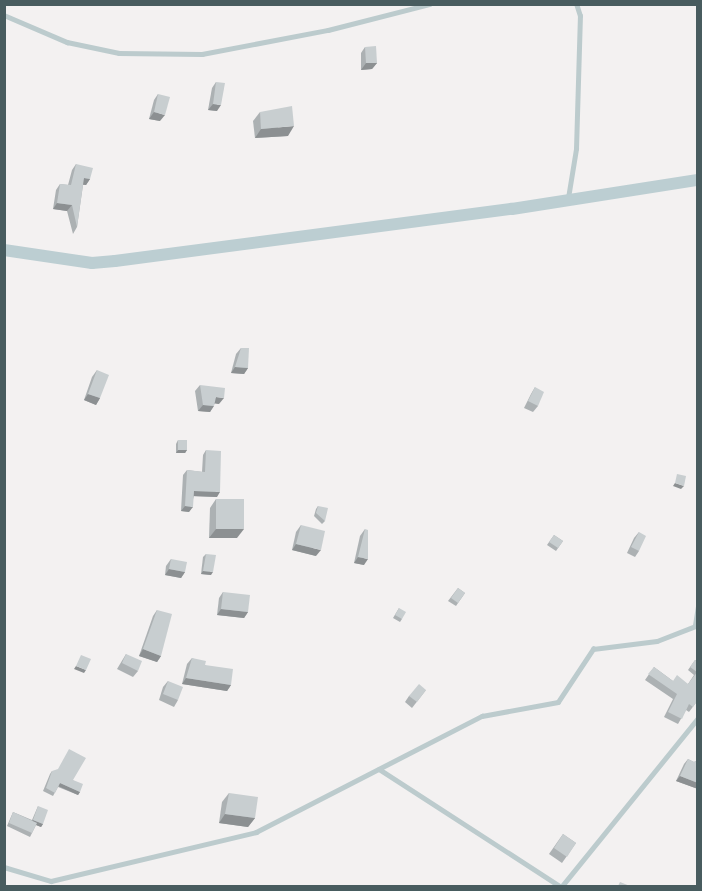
<!DOCTYPE html>
<html>
<head>
<meta charset="utf-8">
<style>
	body { margin:0 }
	#map { position:relative; width:702px; height:891px; overflow:hidden; background:#f3f1f1; font-family:"Varela Round",sans-serif }
	div>[style] { position:absolute }
	.service>* { height:4.5px; margin:-2.25px; padding:0 2.25px; transform-origin:2.25px; border-radius:2.25px; background:#bccbcd }
	.secondary>* { height:12px; margin:-6px; padding:0 6px; transform-origin:6px; border-radius:6px; background:#bcced2 }
	.wall>* { inset:0; background:#acb1b3 }
	.shaded-wall>* { inset:0; background:#8c9092 }
	.building>* { inset:0; background:#c8ced0 }
	span { translate:-50% -50%; white-space:nowrap; text-align:center; line-height:1.15; -webkit-text-stroke:4.5px #fff; paint-order:stroke }
	.frame { position:absolute; inset:0; border:6px solid #485c5f; pointer-events:none }
</style>
</head>
<body>
<div id="map">
	<div class="service">
		<div style="left:4px;top:15px;width:69px;rotate:23.2deg"></div>
		<div style="left:67px;top:42px;width:53px;rotate:11.9deg"></div>
		<div style="left:119px;top:53px;width:83px;rotate:0.7deg"></div>
		<div style="left:202px;top:54px;width:128px;rotate:-10.8deg"></div>
		<div style="left:328px;top:30px;width:105px;rotate:-14.3deg"></div>
		<div style="left:568px;top:198px;width:50px;rotate:-80.7deg"></div>
		<div style="left:576px;top:149px;width:133px;rotate:-88.3deg"></div>
		<div style="left:580px;top:16px;width:13px;rotate:-108deg"></div>
		<div style="left:695px;top:625px;width:18px;rotate:-81deg"></div>
		<div style="left:379px;top:769px;width:216px;rotate:32.9deg"></div>
		<div style="left:4px;top:867px;width:49px;rotate:16.6deg"></div>
		<div style="left:51px;top:881px;width:211px;rotate:-13.4deg"></div>
		<div style="left:256px;top:832px;width:254px;rotate:-27.2deg"></div>
		<div style="left:482px;top:716px;width:77px;rotate:-10.4deg"></div>
		<div style="left:558px;top:702px;width:64px;rotate:-56.6deg"></div>
		<div style="left:593px;top:649px;width:64px;rotate:-7.1deg"></div>
		<div style="left:657px;top:641px;width:44px;rotate:-21.3deg"></div>
		<div style="left:562px;top:886px;width:216px;rotate:-51deg"></div>
	</div>
	<div class="secondary">
		<div style="left:4px;top:250px;width:89px;rotate:8.4deg"></div>
		<div style="left:92px;top:263px;width:23px;rotate:-5deg"></div>
		<div style="left:115px;top:261px;width:400px;rotate:-7.5deg"></div>
		<div style="left:512px;top:209px;width:188px;rotate:-8.9deg"></div>
	</div>
	<div class="wall">
		<div style="clip-path:polygon(365px 47px,377px 63px,372px 69px,361px 70px,361px 53px)"></div>
		<div style="clip-path:polygon(216px 82px,217px 111px,208px 110px,212px 88px)"></div>
		<div style="clip-path:polygon(158px 94px,160px 121px,149px 119px,154px 100px)"></div>
		<div style="clip-path:polygon(260px 112px,288px 136px,255px 138px,253px 121px)"></div>
		<div style="clip-path:polygon(76px 164px,90px 179px,86px 185px,83px 185px,77px 227px,73px 234px,67px 211px,53px 209px,56px 190px,60px 184px,68px 185px,72px 170px)"></div>
		<div style="clip-path:polygon(241px 348px,248px 368px,244px 374px,231px 373px,236px 354px)"></div>
		<div style="clip-path:polygon(97px 370px,100px 398px,96px 405px,84px 400px,92px 377px)"></div>
		<div style="clip-path:polygon(200px 385px,219px 404px,215px 403px,210px 412px,198px 411px,195px 391px)"></div>
		<div style="clip-path:polygon(535px 387px,538px 406px,533px 412px,524px 408px,531px 394px)"></div>
		<div style="clip-path:polygon(178px 440px,187px 450px,185px 453px,176px 453px,176px 444px)"></div>
		<div style="clip-path:polygon(206px 450px,217px 497px,194px 496px,189px 512px,181px 511px,183px 475px,187px 470px,202px 472px,203px 455px)"></div>
		<div style="clip-path:polygon(216px 499px,237px 538px,209px 538px,210px 508px)"></div>
		<div style="clip-path:polygon(318px 506px,325px 521px,322px 524px,314px 516px,316px 509px)"></div>
		<div style="clip-path:polygon(301px 525px,316px 556px,292px 550px,296px 532px)"></div>
		<div style="clip-path:polygon(365px 529px,364px 565px,354px 563px,360px 536px)"></div>
		<div style="clip-path:polygon(639px 532px,639px 551px,635px 557px,627px 553px,634px 538px)"></div>
		<div style="clip-path:polygon(554px 535px,563px 541px,556px 551px,547px 545px)"></div>
		<div style="clip-path:polygon(206px 554px,211px 575px,201px 574px,203px 557px)"></div>
		<div style="clip-path:polygon(171px 559px,185px 572px,181px 578px,165px 575px,166px 566px)"></div>
		<div style="clip-path:polygon(458px 588px,465px 593px,456px 606px,448px 601px)"></div>
		<div style="clip-path:polygon(223px 592px,248px 612px,244px 618px,217px 615px,219px 598px)"></div>
		<div style="clip-path:polygon(399px 608px,402px 619px,400px 622px,393px 618px)"></div>
		<div style="clip-path:polygon(157px 610px,161px 656px,157px 662px,139px 656px,153px 616px)"></div>
		<div style="clip-path:polygon(126px 654px,138px 671px,133px 677px,117px 669px)"></div>
		<div style="clip-path:polygon(192px 658px,205px 665px,231px 685px,227px 691px,182px 684px,187px 664px)"></div>
		<div style="clip-path:polygon(695px 660px,698px 661px,698px 700px,689px 712px,686px 710px,678px 724px,664px 717px,673px 699px,645px 680px,654px 667px,673px 681px,688px 684px,694px 675px,688px 670px)"></div>
		<div style="clip-path:polygon(168px 681px,178px 700px,174px 707px,159px 700px,163px 687px)"></div>
		<div style="clip-path:polygon(426px 690px,412px 708px,405px 702px,409px 696px)"></div>
		<div style="clip-path:polygon(688px 759px,694px 762px,698px 760px,698px 789px,676px 781px,684px 764px)"></div>
		<div style="clip-path:polygon(52px 771px,73px 780px,80px 792px,78px 795px,58px 787px,53px 796px,43px 791px,50px 774px)"></div>
		<div style="clip-path:polygon(229px 793px,255px 818px,248px 827px,219px 823px,222px 802px)"></div>
		<div style="clip-path:polygon(38px 806px,43px 824px,41px 827px,36px 825px,30px 837px,7px 826px,13px 812px,32px 820px)"></div>
		<div style="clip-path:polygon(563px 834px,576px 843px,562px 863px,549px 854px)"></div>
	</div>
	<div class="shaded-wall">
		<div style="clip-path:polygon(366px 63px,377px 63px,372px 69px,361px 70px)"></div>
		<div style="clip-path:polygon(213px 104px,221px 105px,217px 111px,208px 110px)"></div>
		<div style="clip-path:polygon(154px 112px,165px 115px,160px 121px,149px 119px)"></div>
		<div style="clip-path:polygon(294px 126px,288px 136px,255px 138px,261px 129px)"></div>
		<div style="clip-path:polygon(84px 178px,90px 179px,86px 185px,80px 184px)"></div>
		<div style="clip-path:polygon(57px 203px,72px 205px,67px 211px,53px 209px)"></div>
		<div style="clip-path:polygon(235px 367px,248px 368px,244px 374px,231px 373px)"></div>
		<div style="clip-path:polygon(88px 394px,100px 398px,96px 405px,84px 400px)"></div>
		<div style="clip-path:polygon(216px 397px,224px 398px,219px 404px,211px 403px)"></div>
		<div style="clip-path:polygon(203px 405px,214px 406px,210px 412px,198px 411px)"></div>
		<div style="clip-path:polygon(178px 450px,187px 450px,185px 453px,176px 453px)"></div>
		<div style="clip-path:polygon(675px 483px,684px 486px,681px 489px,673px 486px)"></div>
		<div style="clip-path:polygon(194px 491px,220px 492px,217px 497px,190px 496px)"></div>
		<div style="clip-path:polygon(185px 506px,193px 507px,189px 512px,181px 511px)"></div>
		<div style="clip-path:polygon(216px 529px,244px 529px,237px 538px,209px 538px)"></div>
		<div style="clip-path:polygon(296px 544px,321px 550px,316px 556px,292px 550px)"></div>
		<div style="clip-path:polygon(358px 557px,368px 559px,364px 565px,354px 563px)"></div>
		<div style="clip-path:polygon(169px 569px,185px 572px,181px 578px,165px 575px)"></div>
		<div style="clip-path:polygon(203px 571px,213px 572px,211px 575px,201px 574px)"></div>
		<div style="clip-path:polygon(221px 609px,248px 612px,244px 618px,217px 615px)"></div>
		<div style="clip-path:polygon(143px 649px,161px 656px,157px 662px,139px 656px)"></div>
		<div style="clip-path:polygon(76px 666px,86px 670px,84px 673px,74px 669px)"></div>
		<div style="clip-path:polygon(186px 678px,231px 685px,227px 691px,182px 684px)"></div>
		<div style="clip-path:polygon(680px 776px,698px 783px,698px 789px,676px 781px)"></div>
		<div style="clip-path:polygon(60px 783px,80px 792px,78px 795px,58px 786px)"></div>
		<div style="clip-path:polygon(225px 814px,255px 818px,248px 827px,219px 823px)"></div>
		<div style="clip-path:polygon(33px 820px,43px 824px,41px 827px,31px 823px)"></div>
	</div>
	<div class="building">
		<div style="clip-path:polygon(376px 46px,377px 63px,366px 63px,365px 47px)"></div>
		<div style="clip-path:polygon(216px 82px,225px 83px,221px 105px,213px 104px)"></div>
		<div style="clip-path:polygon(158px 94px,170px 97px,165px 115px,154px 112px)"></div>
		<div style="clip-path:polygon(292px 106px,294px 126px,261px 129px,260px 112px)"></div>
		<div style="clip-path:polygon(76px 164px,93px 168px,90px 179px,84px 178px,77px 227px,72px 205px,57px 203px,60px 184px,71px 185px)"></div>
		<div style="clip-path:polygon(241px 348px,249px 348px,248px 368px,235px 367px)"></div>
		<div style="clip-path:polygon(97px 370px,109px 375px,100px 398px,88px 394px)"></div>
		<div style="clip-path:polygon(200px 385px,225px 388px,224px 398px,216px 397px,214px 406px,203px 405px)"></div>
		<div style="clip-path:polygon(535px 387px,544px 392px,538px 406px,528px 401px)"></div>
		<div style="clip-path:polygon(178px 440px,187px 440px,187px 450px,178px 450px)"></div>
		<div style="clip-path:polygon(206px 450px,221px 451px,220px 492px,194px 491px,193px 507px,185px 506px,187px 470px,205px 472px)"></div>
		<div style="clip-path:polygon(677px 474px,686px 476px,684px 486px,675px 483px)"></div>
		<div style="clip-path:polygon(216px 499px,244px 499px,244px 529px,216px 529px)"></div>
		<div style="clip-path:polygon(318px 506px,328px 508px,325px 521px,316px 513px)"></div>
		<div style="clip-path:polygon(301px 525px,325px 531px,321px 550px,296px 544px)"></div>
		<div style="clip-path:polygon(365px 529px,368px 530px,368px 559px,358px 557px)"></div>
		<div style="clip-path:polygon(639px 532px,646px 536px,639px 551px,631px 547px)"></div>
		<div style="clip-path:polygon(554px 535px,563px 541px,558px 548px,549px 542px)"></div>
		<div style="clip-path:polygon(206px 554px,216px 555px,213px 572px,203px 571px)"></div>
		<div style="clip-path:polygon(171px 559px,187px 562px,185px 572px,169px 569px)"></div>
		<div style="clip-path:polygon(458px 588px,465px 593px,458px 603px,451px 598px)"></div>
		<div style="clip-path:polygon(223px 592px,250px 595px,248px 612px,221px 609px)"></div>
		<div style="clip-path:polygon(399px 608px,406px 612px,402px 619px,395px 615px)"></div>
		<div style="clip-path:polygon(157px 610px,172px 614px,161px 656px,143px 649px)"></div>
		<div style="clip-path:polygon(126px 654px,142px 661px,138px 671px,122px 663px)"></div>
		<div style="clip-path:polygon(81px 655px,91px 659px,86px 670px,76px 666px)"></div>
		<div style="clip-path:polygon(192px 658px,206px 661px,205px 665px,233px 669px,231px 685px,186px 678px)"></div>
		<div style="clip-path:polygon(695px 660px,698px 661px,698px 671px,697px 672px,690px 667px)"></div>
		<div style="clip-path:polygon(654px 667px,673px 681px,677px 675px,688px 684px,698px 671px,698px 700px,693px 707px,689px 704px,682px 719px,668px 712px,677px 694px,648px 674px)"></div>
		<div style="clip-path:polygon(168px 681px,183px 687px,178px 700px,163px 694px)"></div>
		<div style="clip-path:polygon(419px 684px,426px 690px,417px 702px,409px 696px)"></div>
		<div style="clip-path:polygon(69px 749px,86px 758px,73px 780px,83px 784px,80px 792px,60px 783px,55px 793px,46px 788px,52px 771px,58px 769px)"></div>
		<div style="clip-path:polygon(688px 759px,694px 762px,698px 760px,698px 783px,680px 776px)"></div>
		<div style="clip-path:polygon(229px 793px,258px 797px,255px 818px,225px 814px)"></div>
		<div style="clip-path:polygon(38px 806px,48px 810px,43px 824px,33px 820px)"></div>
		<div style="clip-path:polygon(13px 812px,37px 823px,32px 833px,9px 823px)"></div>
		<div style="clip-path:polygon(563px 834px,576px 843px,567px 857px,554px 848px)"></div>
		<div style="clip-path:polygon(620px 882px,630px 886px,618px 886px)"></div>
	</div>
	<div class="frame"></div>
</div>
</body>
</html>
